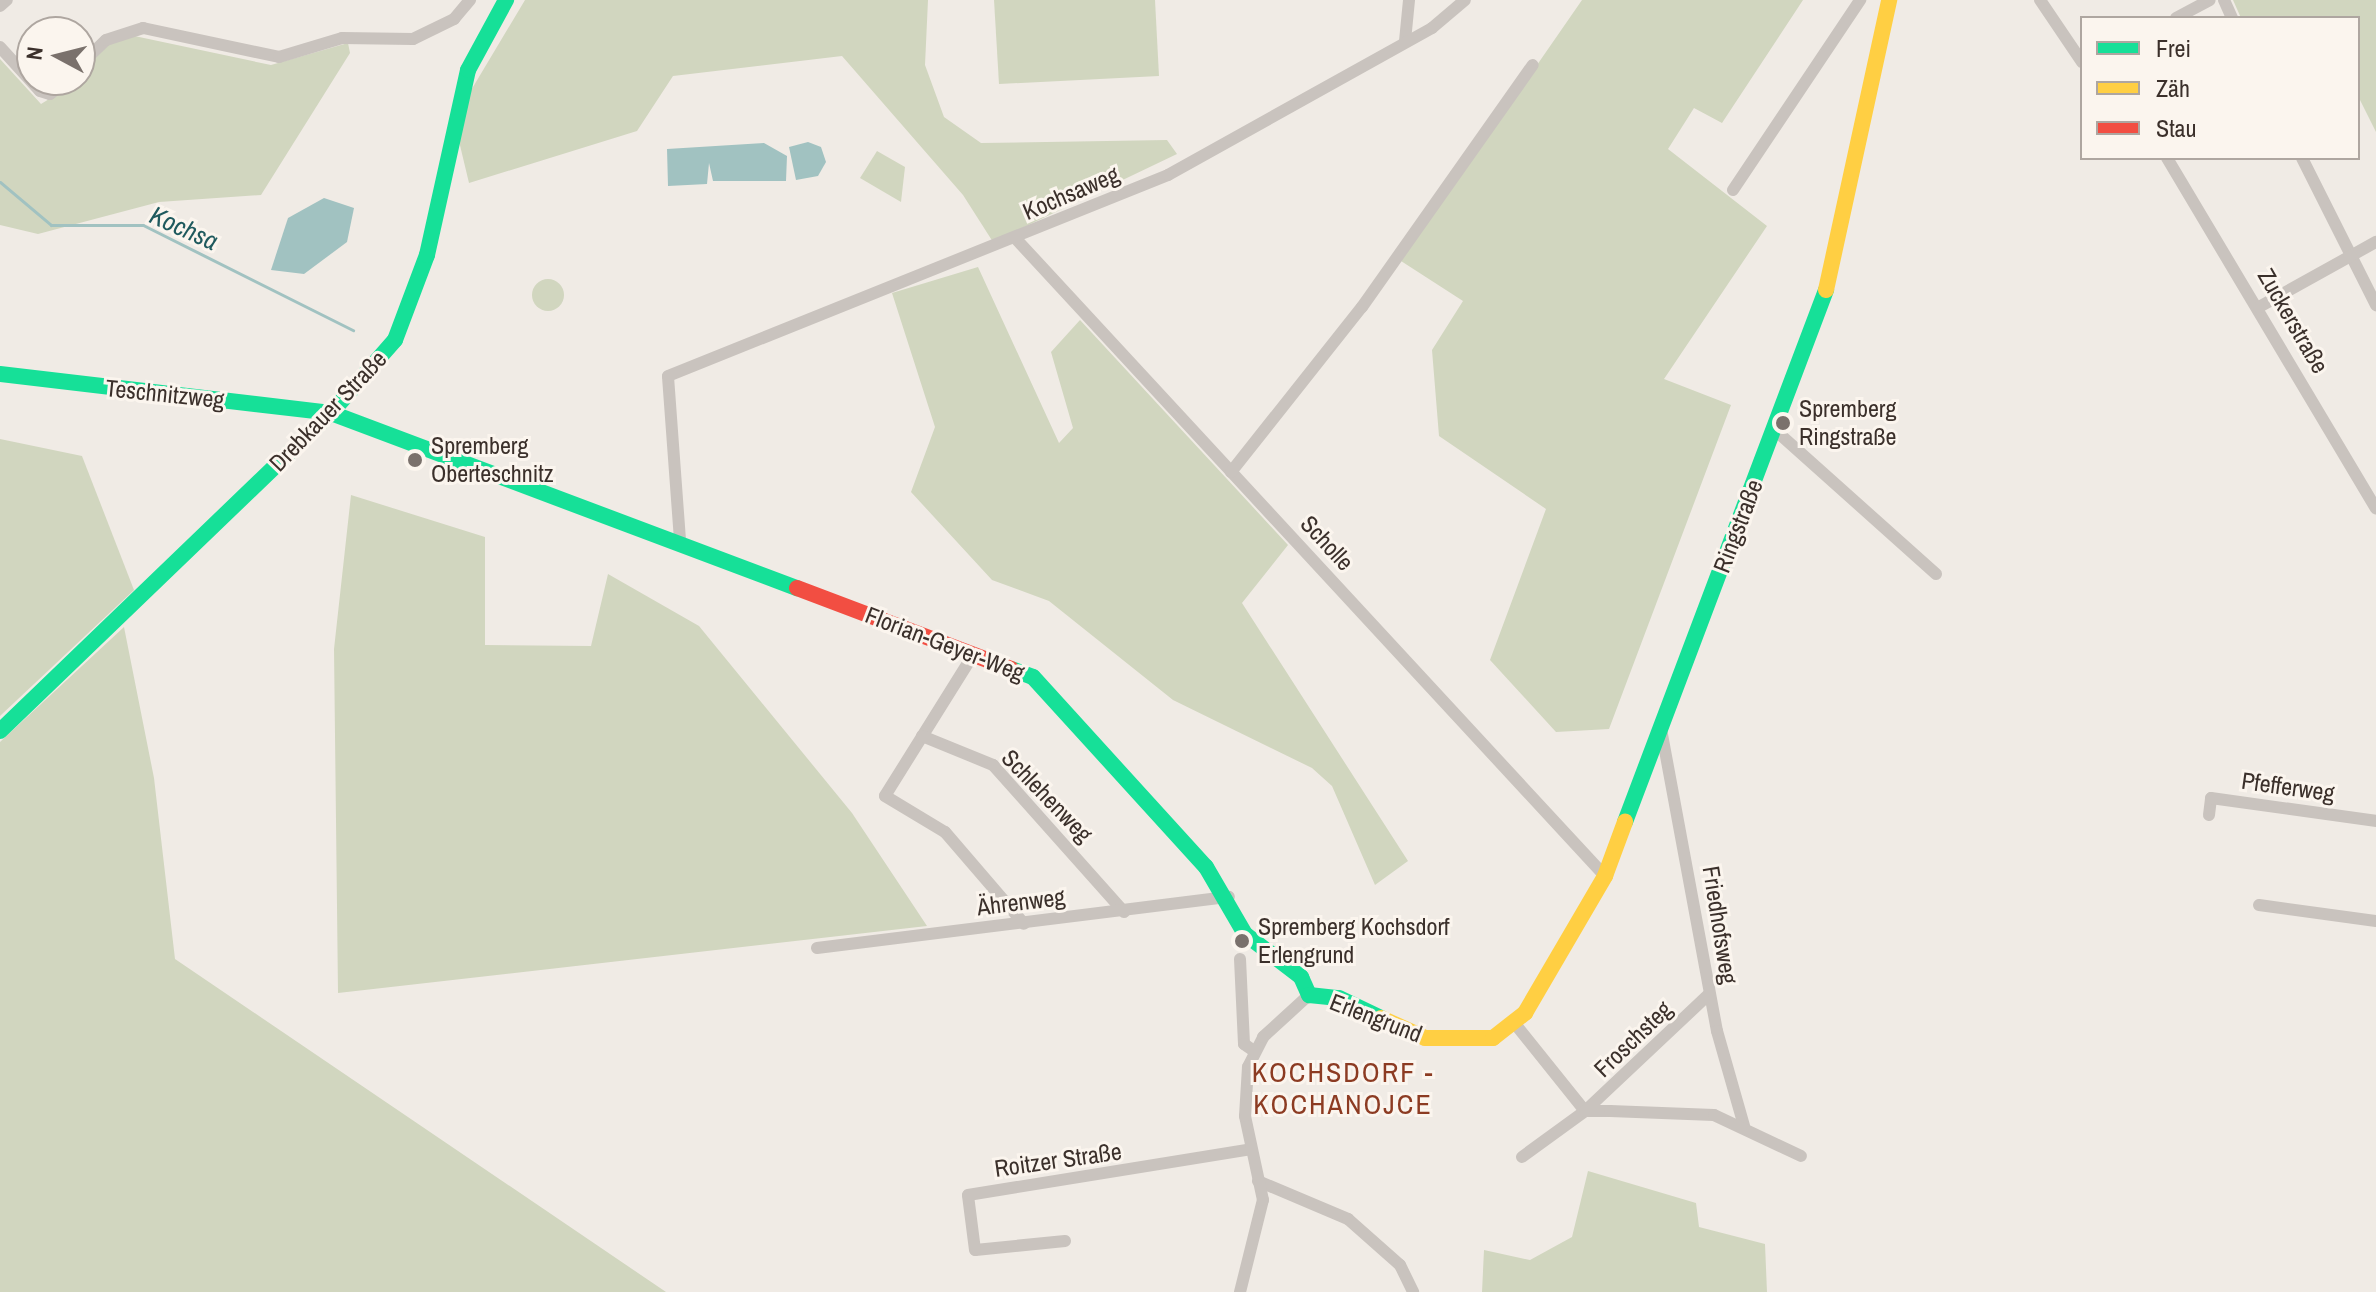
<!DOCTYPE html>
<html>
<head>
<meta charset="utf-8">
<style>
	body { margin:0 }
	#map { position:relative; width:2376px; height:1292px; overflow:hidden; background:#f0ebe5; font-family:"Archivo Narrow",sans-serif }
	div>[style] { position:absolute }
	.green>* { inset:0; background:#d1d6bf }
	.round { border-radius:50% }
	.water>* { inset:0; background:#a1c2c1 }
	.stream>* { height:3px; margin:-1.5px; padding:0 1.5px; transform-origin:1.5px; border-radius:1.5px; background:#a1c2c1 }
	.street>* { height:12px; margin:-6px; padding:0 6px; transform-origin:6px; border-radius:6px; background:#c9c3be }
	.fast>* { height:16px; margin:-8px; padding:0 8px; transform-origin:8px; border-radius:8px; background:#16e098 }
	.slow>* { height:16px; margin:-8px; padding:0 8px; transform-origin:8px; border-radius:8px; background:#ffcf43 }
	.jam>* { height:16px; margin:-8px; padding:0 8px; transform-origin:8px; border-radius:8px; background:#f24e42 }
	.dots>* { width:22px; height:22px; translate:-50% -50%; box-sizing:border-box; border:4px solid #fbf5ee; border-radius:50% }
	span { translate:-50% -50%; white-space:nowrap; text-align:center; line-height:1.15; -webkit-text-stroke:6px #fbf5ee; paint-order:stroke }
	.street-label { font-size:24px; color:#3b302b }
	.poi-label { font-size:24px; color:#3b302b }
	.left { translate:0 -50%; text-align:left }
	.water-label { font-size:26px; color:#1f5a5e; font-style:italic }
	.quarter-label { font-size:28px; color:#8c3b22; letter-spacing:2px }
	.legend { position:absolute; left:2080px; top:16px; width:280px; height:144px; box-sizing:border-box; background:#fbf5ee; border:2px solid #aea6a0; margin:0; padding:10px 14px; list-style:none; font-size:24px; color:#3b302b }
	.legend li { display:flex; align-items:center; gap:16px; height:40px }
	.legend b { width:40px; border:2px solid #aea6a0 }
	.north { position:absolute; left:16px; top:16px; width:80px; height:80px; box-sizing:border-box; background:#fbf5ee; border:2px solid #aea6a0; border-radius:50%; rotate:277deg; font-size:22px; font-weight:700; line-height:32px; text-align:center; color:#3b302b }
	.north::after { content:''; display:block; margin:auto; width:28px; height:36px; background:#7a716c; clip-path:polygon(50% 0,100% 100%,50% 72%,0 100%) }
</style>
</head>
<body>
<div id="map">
	<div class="green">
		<div style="clip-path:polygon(525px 0,928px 0,925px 65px,944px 117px,981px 143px,1167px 140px,1177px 154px,993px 242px,963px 195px,842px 56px,673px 76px,637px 131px,469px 183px,458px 137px,470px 92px)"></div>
		<div style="clip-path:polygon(994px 0,1155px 0,1159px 76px,999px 84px)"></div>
		<div style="clip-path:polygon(1582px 0,1803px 0,1722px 123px,1694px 108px,1668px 149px,1767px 226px,1664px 379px,1731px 405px,1609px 729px,1556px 732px,1490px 660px,1546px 509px,1439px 436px,1432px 350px,1463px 301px,1401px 261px)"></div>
		<div style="clip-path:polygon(2233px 0,2376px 0,2376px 132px,2358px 96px,2358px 18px,2241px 18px)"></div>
		<div style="clip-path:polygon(125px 34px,271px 65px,348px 43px,350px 53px,261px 195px,159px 202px,38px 234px,0 225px,0 59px,41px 104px,80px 80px,97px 48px)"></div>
		<div style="clip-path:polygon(877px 151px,905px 167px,901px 202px,860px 178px)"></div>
		<div style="clip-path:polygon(978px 267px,1059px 443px,1073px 428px,1051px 352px,1080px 320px,1288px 545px,1242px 603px,1408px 861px,1375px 885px,1332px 786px,1312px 768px,1173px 700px,1049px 601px,992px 580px,911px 492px,935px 427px,892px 293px)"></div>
		<div class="round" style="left:532px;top:279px;width:32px;height:32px"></div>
		<div style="clip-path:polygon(0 439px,82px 456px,134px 590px,0 716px)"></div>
		<div style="clip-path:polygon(351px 495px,485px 537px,485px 645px,591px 646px,608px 574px,699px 626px,852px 813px,927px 926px,338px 993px,334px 649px)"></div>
		<div style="clip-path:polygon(124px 627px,154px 778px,175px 959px,666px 1292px,0 1292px,0 742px)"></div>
		<div style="clip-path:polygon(1588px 1171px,1696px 1203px,1699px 1227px,1765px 1244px,1767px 1292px,1482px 1292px,1484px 1250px,1530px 1260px,1572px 1237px)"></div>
	</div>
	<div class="water">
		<div style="clip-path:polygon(808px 142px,821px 147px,826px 162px,818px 176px,796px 180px,789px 147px)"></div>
		<div style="clip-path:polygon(764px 143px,787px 156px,786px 181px,713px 181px,709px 163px,707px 184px,668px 186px,667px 149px)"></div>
		<div style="clip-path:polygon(324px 198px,354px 208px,347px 242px,304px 274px,271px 270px,288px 218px)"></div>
	</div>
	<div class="stream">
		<div style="left:0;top:182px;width:67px;rotate:40.1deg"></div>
		<div style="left:51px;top:225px;width:92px"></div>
		<div style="left:143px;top:225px;width:235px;rotate:26.6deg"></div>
	</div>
	<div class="street">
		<div style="left:2040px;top:0;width:75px;rotate:55.9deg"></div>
		<div style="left:2224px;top:0;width:20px;rotate:66deg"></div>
		<div style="left:0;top:6px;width:9px;rotate:-41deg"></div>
		<div style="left:2176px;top:18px;width:38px;rotate:-28deg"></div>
		<div style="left:1405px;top:41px;width:41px;rotate:-84.4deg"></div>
		<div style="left:0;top:47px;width:59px;rotate:47.7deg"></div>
		<div style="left:40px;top:91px;width:10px;rotate:17deg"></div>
		<div style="left:50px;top:94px;width:22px;rotate:-39deg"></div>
		<div style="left:80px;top:65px;width:36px;rotate:-44deg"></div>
		<div style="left:106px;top:40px;width:39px;rotate:-18deg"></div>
		<div style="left:143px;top:28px;width:139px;rotate:12deg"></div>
		<div style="left:279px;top:57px;width:66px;rotate:-16.8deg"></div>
		<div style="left:342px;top:38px;width:71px;rotate:0.8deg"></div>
		<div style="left:413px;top:39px;width:46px;rotate:-26deg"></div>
		<div style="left:454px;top:19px;width:25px;rotate:-50deg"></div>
		<div style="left:2167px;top:158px;width:408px;rotate:59.2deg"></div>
		<div style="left:2302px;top:158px;width:165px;rotate:63.3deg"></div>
		<div style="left:1733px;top:190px;width:229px;rotate:-56.2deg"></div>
		<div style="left:1017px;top:240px;width:866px;rotate:47.25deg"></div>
		<div style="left:2259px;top:307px;width:134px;rotate:-29.1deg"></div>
		<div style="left:1775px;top:430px;width:216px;rotate:41.8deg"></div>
		<div style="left:1231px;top:472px;width:211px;rotate:-51.6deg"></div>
		<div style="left:1362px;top:307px;width:296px;rotate:-54.8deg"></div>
		<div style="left:680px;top:540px;width:164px;rotate:-94.2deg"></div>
		<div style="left:668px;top:376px;width:539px;rotate:-21.9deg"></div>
		<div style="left:1168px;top:175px;width:302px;rotate:-29.1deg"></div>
		<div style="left:1432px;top:28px;width:43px;rotate:-40.3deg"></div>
		<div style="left:973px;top:655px;width:166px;rotate:122deg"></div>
		<div style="left:885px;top:796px;width:70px;rotate:31deg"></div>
		<div style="left:945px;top:832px;width:121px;rotate:49.3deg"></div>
		<div style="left:1661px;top:729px;width:307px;rotate:79.5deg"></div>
		<div style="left:1717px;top:1031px;width:99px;rotate:74.1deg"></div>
		<div style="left:922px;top:736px;width:77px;rotate:22.2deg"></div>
		<div style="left:993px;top:765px;width:197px;rotate:48.3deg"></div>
		<div style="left:2209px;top:815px;width:17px;rotate:-83deg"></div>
		<div style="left:2211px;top:798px;width:167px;rotate:7.9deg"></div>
		<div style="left:2259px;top:905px;width:118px;rotate:7.8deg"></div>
		<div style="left:817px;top:948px;width:415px;rotate:-7.1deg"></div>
		<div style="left:1240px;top:959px;width:85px;rotate:87.3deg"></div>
		<div style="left:1244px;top:1044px;width:12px;rotate:35deg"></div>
		<div style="left:1516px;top:1025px;width:110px;rotate:51.3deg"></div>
		<div style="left:1585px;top:1111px;width:170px;rotate:-43.3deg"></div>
		<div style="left:1522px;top:1157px;width:78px;rotate:-36.1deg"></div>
		<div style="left:1585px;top:1111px;width:25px"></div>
		<div style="left:1610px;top:1111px;width:104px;rotate:2.2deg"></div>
		<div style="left:1714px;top:1115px;width:96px;rotate:25.2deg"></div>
		<div style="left:1258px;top:1181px;width:98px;rotate:22.9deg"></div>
		<div style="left:1348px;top:1219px;width:69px;rotate:41.5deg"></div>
		<div style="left:1400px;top:1265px;width:30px;rotate:64deg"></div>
		<div style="left:1065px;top:1241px;width:90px;rotate:174.3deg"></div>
		<div style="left:975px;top:1250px;width:55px;rotate:-97.3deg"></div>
		<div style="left:968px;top:1195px;width:287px;rotate:-9.2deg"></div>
		<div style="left:1240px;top:1292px;width:95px;rotate:-76deg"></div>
		<div style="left:1263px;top:1200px;width:86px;rotate:-102.1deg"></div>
		<div style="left:1245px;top:1116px;width:49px;rotate:-86.5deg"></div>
		<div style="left:1248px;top:1067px;width:34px;rotate:-63deg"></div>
		<div style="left:1263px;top:1037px;width:62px;rotate:-42.4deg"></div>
	</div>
	<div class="fast">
		<div style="left:0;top:374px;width:333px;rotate:6.7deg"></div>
		<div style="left:331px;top:413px;width:498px;rotate:20.6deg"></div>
		<div style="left:1011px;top:669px;width:23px;rotate:20deg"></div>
		<div style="left:1033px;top:677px;width:257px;rotate:47.7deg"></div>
		<div style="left:1206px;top:867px;width:78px;rotate:59.8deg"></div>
		<div style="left:1245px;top:934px;width:71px;rotate:37.5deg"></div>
		<div style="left:1301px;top:977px;width:20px;rotate:66deg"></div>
		<div style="left:1309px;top:995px;width:30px;rotate:6deg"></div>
		<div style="left:1339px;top:998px;width:47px;rotate:25.5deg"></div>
		<div style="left:0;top:731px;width:459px;rotate:-43.9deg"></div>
		<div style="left:331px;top:413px;width:97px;rotate:-48.8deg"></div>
		<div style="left:395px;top:340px;width:91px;rotate:-69.4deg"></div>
		<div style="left:427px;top:255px;width:189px;rotate:-77.5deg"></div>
		<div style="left:468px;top:70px;width:80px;rotate:-61.5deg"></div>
		<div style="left:1625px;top:822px;width:569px;rotate:-69.3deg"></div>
	</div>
	<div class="slow">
		<div style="left:1826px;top:290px;width:297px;rotate:-77.7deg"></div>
		<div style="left:1381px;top:1018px;width:48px;rotate:24.4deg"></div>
		<div style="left:1425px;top:1038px;width:68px"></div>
		<div style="left:1493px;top:1038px;width:41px;rotate:-38deg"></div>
		<div style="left:1525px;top:1013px;width:159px;rotate:-59.7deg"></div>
		<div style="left:1605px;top:876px;width:58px;rotate:-69.7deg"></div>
	</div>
	<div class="jam">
		<div style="left:797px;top:588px;width:229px;rotate:20.7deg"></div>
	</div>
	<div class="dots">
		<div style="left:1783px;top:423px;background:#7a716c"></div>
		<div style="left:415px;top:460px;background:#7a716c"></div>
		<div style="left:1242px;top:941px;background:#7a716c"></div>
	</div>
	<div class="street-label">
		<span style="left:1071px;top:193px;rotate:-23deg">Kochsaweg</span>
		<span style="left:2293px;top:321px;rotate:60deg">Zuckerstraße</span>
		<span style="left:165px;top:394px;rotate:6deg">Teschnitzweg</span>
		<span style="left:328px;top:411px;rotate:-46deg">Drebkauer Straße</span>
		<span style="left:1738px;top:526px;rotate:-69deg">Ringstraße</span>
		<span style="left:1327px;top:543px;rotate:47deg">Scholle</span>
		<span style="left:945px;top:644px;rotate:21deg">Florian-Geyer-Weg</span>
		<span style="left:2288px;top:787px;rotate:8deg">Pfefferweg</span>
		<span style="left:1047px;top:796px;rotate:46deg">Schlehenweg</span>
		<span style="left:1021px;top:902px;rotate:-7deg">Ährenweg</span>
		<span style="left:1720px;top:925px;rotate:81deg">Friedhofsweg</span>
		<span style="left:1376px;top:1018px;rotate:21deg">Erlengrund</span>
		<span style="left:1633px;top:1039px;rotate:-44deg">Froschsteg</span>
		<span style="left:1058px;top:1160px;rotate:-8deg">Roitzer Straße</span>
	</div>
	<div class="poi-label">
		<span class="left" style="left:1799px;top:423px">Spremberg<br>Ringstraße</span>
		<span class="left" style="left:431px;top:460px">Spremberg<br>Oberteschnitz</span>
		<span class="left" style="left:1258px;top:941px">Spremberg Kochsdorf<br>Erlengrund</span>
	</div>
	<div class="water-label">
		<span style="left:184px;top:228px;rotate:24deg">Kochsa</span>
	</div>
	<div class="quarter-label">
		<span style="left:1343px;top:1088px">KOCHSDORF -<br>KOCHANOJCE</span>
	</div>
	<ul class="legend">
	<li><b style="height:10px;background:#16e098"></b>Frei</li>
	<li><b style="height:10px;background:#ffcf43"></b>Zäh</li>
	<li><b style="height:10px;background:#f24e42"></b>Stau</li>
	</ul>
	<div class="north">N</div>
</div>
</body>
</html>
